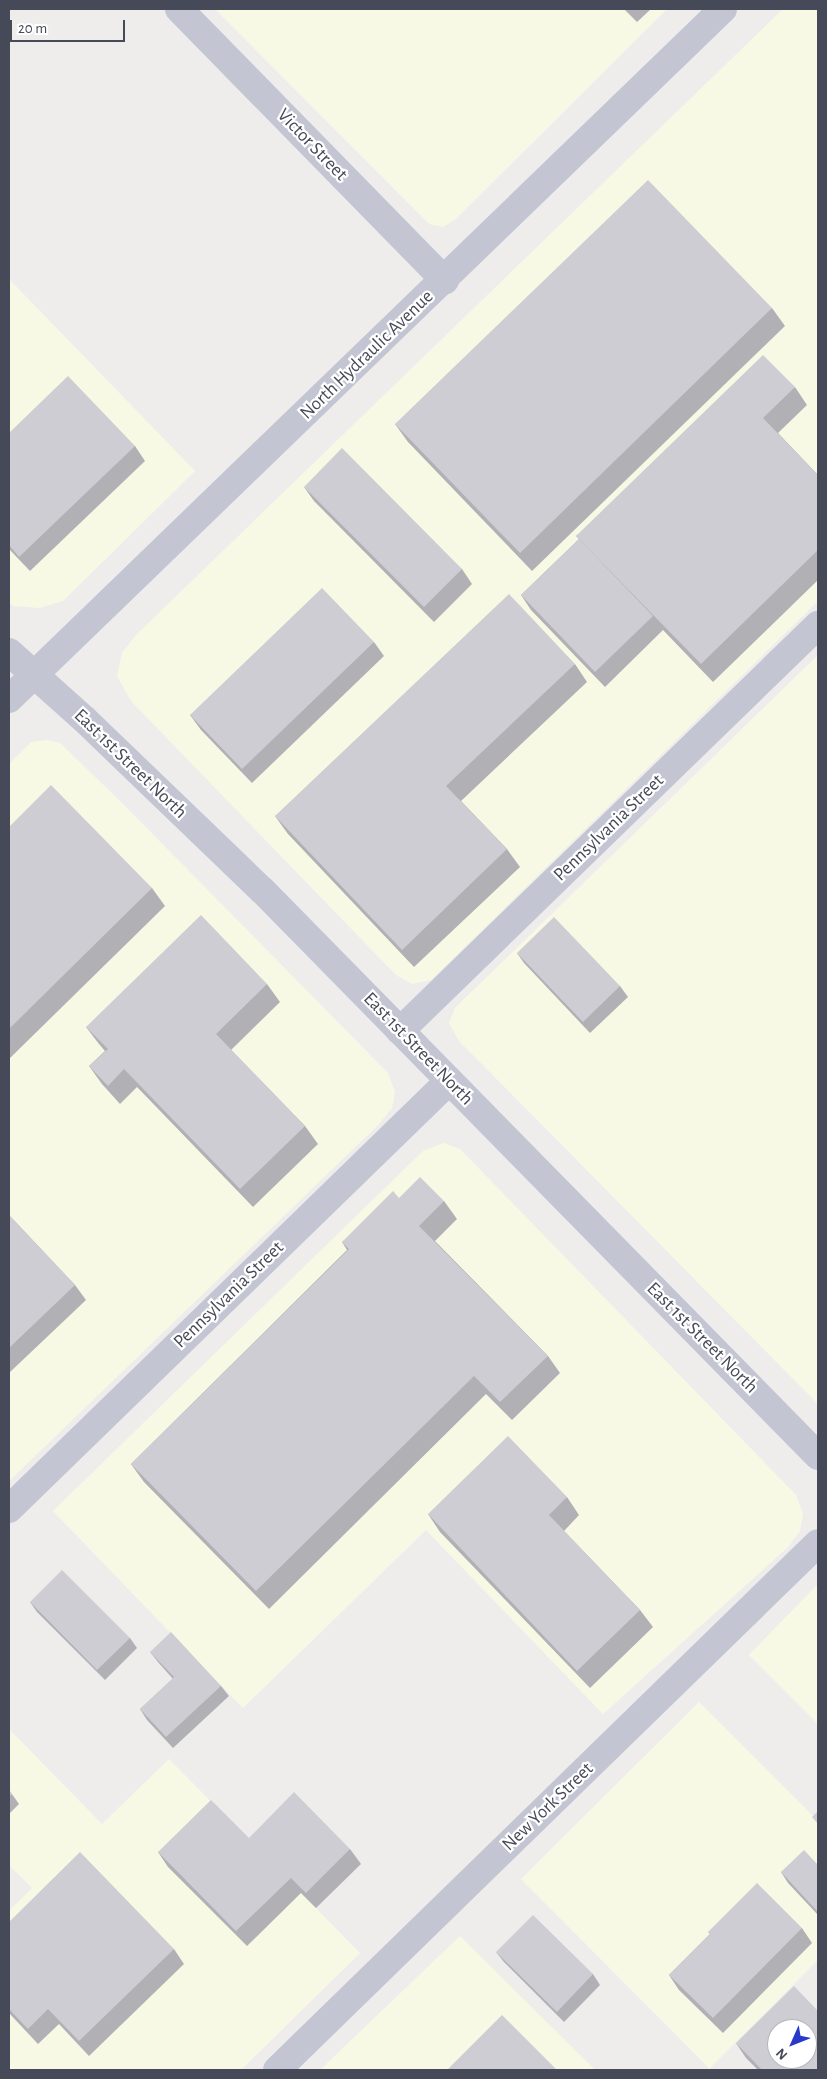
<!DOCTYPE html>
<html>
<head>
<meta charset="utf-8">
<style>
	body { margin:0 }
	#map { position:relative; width:827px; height:2079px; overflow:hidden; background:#eeedec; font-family:"Alegreya Sans",sans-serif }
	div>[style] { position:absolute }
	.commercial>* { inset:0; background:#f8f9e5 }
	.minor>* { height:28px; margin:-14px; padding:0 14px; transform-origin:14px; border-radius:14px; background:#c3c6d2 }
	.wall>* { inset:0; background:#b0b0b5 }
	.building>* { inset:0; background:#cdcdd3 }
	span { translate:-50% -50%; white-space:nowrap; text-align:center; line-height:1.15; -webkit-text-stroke:4.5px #fff; paint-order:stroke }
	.street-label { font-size:19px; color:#464957 }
	.frame { position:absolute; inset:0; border:10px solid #464957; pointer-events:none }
	.north { position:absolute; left:767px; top:2019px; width:50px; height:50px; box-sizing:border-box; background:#fff; border:1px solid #b5b6bc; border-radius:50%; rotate:226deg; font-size:14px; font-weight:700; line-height:20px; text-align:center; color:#464957 }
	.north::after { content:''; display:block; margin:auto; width:18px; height:22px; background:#2937cb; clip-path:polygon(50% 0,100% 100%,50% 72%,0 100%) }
	.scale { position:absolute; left:10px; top:20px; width:115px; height:22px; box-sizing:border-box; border:2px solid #464957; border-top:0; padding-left:6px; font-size:15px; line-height:18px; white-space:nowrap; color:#464957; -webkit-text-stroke:4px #fff; paint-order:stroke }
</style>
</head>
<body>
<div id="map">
	<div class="commercial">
		<div style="clip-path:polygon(215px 9px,667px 9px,456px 219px,443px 227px,429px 224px)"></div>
		<div style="clip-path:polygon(783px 9px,818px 9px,818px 601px,431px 980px,412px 984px,396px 975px,131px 701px,117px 676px,122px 653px,136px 635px)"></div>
		<div style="clip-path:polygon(9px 279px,195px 471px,63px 601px,39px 608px,13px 606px,9px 602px)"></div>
		<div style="clip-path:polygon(818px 655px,818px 1404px,459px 1041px,449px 1023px,455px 1008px)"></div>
		<div style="clip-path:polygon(47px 740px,60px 743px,122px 803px,388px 1073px,395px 1092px,392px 1108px,378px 1125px,9px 1481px,9px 764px,31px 742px)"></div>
		<div style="clip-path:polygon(443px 1143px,460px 1149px,796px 1495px,803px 1514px,800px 1531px,788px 1547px,603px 1714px,426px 1530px,243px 1708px,53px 1511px,423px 1151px)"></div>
		<div style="clip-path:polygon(818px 1584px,818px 1724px,749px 1655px)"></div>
		<div style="clip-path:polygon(699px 1702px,818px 1821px,818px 1960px,710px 2068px,711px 2070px,707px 2070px,709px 2068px,521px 1879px)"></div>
		<div style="clip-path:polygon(9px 1729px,102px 1824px,169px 1759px,360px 1953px,241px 2070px,9px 2070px,9px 1911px,32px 1888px,9px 1865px)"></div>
		<div style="clip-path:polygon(460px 1936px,595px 2070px,320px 2070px)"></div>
	</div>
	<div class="minor">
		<div style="left:179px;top:9px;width:380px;rotate:45.6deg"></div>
		<div style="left:9px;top:652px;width:101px;rotate:41.8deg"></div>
		<div style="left:84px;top:719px;width:248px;rotate:43.9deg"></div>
		<div style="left:263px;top:891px;width:792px;rotate:45.51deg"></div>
		<div style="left:9px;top:699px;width:993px;rotate:-44.02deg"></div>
		<div style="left:400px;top:1031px;width:583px;rotate:-44.17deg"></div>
		<div style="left:9px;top:1509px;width:614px;rotate:-44.21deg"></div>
		<div style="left:277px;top:2070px;width:755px;rotate:-44.25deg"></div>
	</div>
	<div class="wall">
		<div style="clip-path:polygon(624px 9px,651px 9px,637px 22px)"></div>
		<div style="clip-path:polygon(772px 308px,785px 326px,532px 571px,408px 442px,395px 424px)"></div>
		<div style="clip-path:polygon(795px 387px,807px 405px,778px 433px,818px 475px,818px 580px,713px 682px,663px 630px,605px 687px,531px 610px,521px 595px,579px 539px,576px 536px)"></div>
		<div style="clip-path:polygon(9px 433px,135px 446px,145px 461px,30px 571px,9px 549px)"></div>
		<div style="clip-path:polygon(304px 487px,462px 569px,472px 584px,434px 622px,314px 501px)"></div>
		<div style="clip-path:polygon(374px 642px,384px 656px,252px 783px,201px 730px,190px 715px)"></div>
		<div style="clip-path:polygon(575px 664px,587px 682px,461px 801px,507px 849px,520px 867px,414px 967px,288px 834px,275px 816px)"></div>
		<div style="clip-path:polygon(9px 827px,152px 888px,165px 906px,9px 1059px)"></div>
		<div style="clip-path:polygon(517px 953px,620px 986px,628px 997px,590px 1033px,524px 963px)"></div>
		<div style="clip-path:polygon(267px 984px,280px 1002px,231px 1050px,305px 1126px,318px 1144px,253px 1207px,137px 1087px,120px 1104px,102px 1084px,89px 1066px,105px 1051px,99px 1044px,86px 1027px)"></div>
		<div style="clip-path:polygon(399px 1198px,444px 1201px,457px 1219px,435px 1241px,548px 1356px,560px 1373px,512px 1420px,486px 1394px,269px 1609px,144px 1482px,131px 1464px,347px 1250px,342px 1242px)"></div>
		<div style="clip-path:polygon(9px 1215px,75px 1285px,86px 1300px,9px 1373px)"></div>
		<div style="clip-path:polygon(567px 1497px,579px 1515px,564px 1531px,640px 1610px,653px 1627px,590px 1688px,440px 1532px,428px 1514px)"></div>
		<div style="clip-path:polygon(30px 1602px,130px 1638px,137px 1648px,105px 1680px,37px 1612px)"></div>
		<div style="clip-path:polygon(150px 1652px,221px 1686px,229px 1696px,173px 1748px,147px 1720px,140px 1709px,173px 1679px,158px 1662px)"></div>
		<div style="clip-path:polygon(9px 1790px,19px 1804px,9px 1814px)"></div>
		<div style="clip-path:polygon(249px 1838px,350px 1849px,361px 1864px,316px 1908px,301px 1893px,247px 1946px,168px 1867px,158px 1852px)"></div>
		<div style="clip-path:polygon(818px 1865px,818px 1915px,788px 1883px,781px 1872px)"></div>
		<div style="clip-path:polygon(9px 1922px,174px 1949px,184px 1964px,89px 2056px,59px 2024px,38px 2044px,9px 2013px)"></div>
		<div style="clip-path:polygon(802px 1928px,812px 1943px,723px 2033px,679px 1990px,669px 1975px,710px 1934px,708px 1932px)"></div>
		<div style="clip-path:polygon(496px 1952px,593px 1974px,600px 1985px,564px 2022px,504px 1962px)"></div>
		<div style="clip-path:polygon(736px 2043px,818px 2070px,758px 2070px,746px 2058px)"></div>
	</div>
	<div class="building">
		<div style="clip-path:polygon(648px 180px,772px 308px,520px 553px,395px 424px)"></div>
		<div style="clip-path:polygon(763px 355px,795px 387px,763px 418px,818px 475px,818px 550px,701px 664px,576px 536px)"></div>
		<div style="clip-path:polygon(68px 376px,135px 446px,19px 557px,9px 545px,9px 433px)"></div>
		<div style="clip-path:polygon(342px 448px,462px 569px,424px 607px,304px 487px)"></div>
		<div style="clip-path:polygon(579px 539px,653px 616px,595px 672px,521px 595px)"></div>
		<div style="clip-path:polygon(322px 588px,374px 642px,242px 769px,190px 715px)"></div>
		<div style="clip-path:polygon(509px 594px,575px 664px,446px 786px,507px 849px,402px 950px,275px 816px)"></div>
		<div style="clip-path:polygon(51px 785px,152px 888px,9px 1029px,9px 827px)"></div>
		<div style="clip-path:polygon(201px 915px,267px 984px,216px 1034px,305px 1126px,240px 1189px,124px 1069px,108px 1086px,89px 1066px,108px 1049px,86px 1027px)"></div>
		<div style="clip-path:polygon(554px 917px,620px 986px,583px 1022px,517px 953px)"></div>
		<div style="clip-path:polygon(420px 1177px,444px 1201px,419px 1226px,548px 1356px,500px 1402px,474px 1376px,256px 1591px,131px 1464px,349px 1249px,342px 1242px,393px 1191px,399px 1198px)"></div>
		<div style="clip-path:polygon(9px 1215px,75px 1285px,9px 1348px)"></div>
		<div style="clip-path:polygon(508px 1436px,567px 1497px,549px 1515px,640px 1610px,577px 1671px,428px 1514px)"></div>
		<div style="clip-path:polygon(62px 1570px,130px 1638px,97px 1670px,30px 1602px)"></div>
		<div style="clip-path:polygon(171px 1632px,221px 1686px,166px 1737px,140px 1709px,174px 1677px,150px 1652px)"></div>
		<div style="clip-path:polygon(9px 1790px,12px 1794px,9px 1797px)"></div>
		<div style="clip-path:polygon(294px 1792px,350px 1849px,306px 1893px,291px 1878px,236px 1931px,158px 1852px,211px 1800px,249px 1838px)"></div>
		<div style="clip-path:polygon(818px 1811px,818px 1824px,812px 1817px)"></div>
		<div style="clip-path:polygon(804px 1850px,818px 1865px,818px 1912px,781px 1872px)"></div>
		<div style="clip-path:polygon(80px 1852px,174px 1949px,79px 2041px,48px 2009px,28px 2029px,9px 2009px,9px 1922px)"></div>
		<div style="clip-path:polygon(757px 1883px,802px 1928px,713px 2018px,669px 1975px,710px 1934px,708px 1932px)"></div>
		<div style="clip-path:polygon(533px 1915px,593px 1974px,557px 2012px,496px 1952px)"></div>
		<div style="clip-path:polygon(evenodd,794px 1986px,818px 2011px,818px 2070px,762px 2070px,736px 2043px,794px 1986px,777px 2029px,807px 2029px,807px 2059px,777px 2059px,777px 2029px)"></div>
		<div style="clip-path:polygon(502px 2015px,557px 2070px,447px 2070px)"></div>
	</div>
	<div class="street-label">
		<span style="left:312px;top:145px;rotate:46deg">Victor Street</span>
		<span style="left:367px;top:355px;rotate:-44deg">North Hydraulic Avenue</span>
		<span style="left:130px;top:764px;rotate:44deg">East 1st Street North</span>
		<span style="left:609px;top:828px;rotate:-44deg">Pennsylvania Street</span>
		<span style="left:418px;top:1049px;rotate:46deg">East 1st Street North</span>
		<span style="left:229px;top:1295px;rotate:-44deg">Pennsylvania Street</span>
		<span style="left:702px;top:1338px;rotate:45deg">East 1st Street North</span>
		<span style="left:548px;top:1807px;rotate:-44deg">New York Street</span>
	</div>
	<div class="frame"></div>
	<div class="north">N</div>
	<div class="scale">20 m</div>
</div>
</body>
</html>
